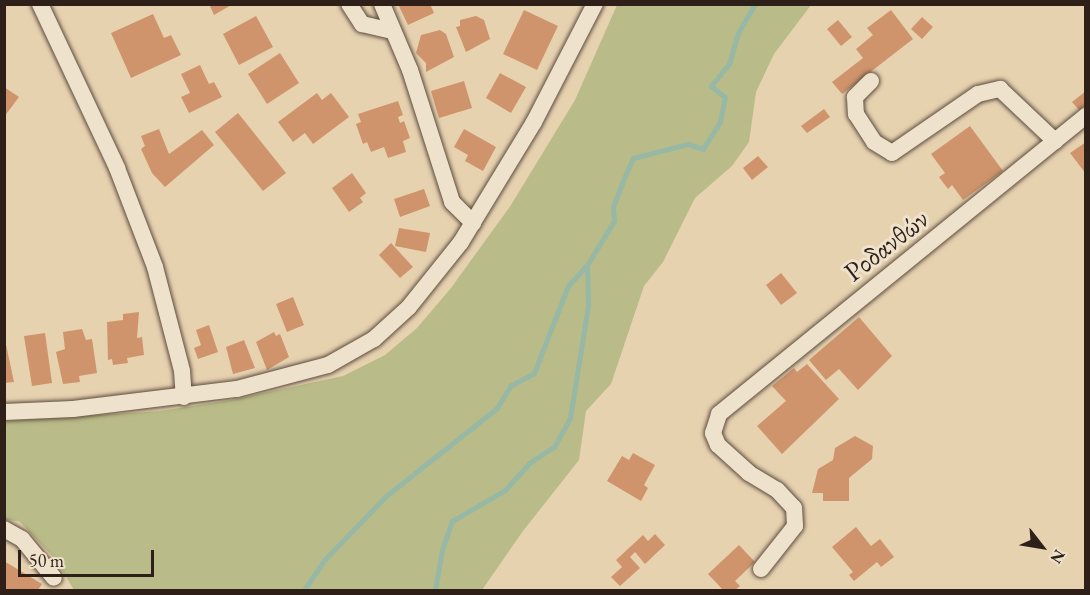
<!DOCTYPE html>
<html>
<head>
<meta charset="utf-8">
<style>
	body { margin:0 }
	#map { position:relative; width:1090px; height:595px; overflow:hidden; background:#e7d2b0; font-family:"EB Garamond",serif }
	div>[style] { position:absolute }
	.green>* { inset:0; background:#b9bb88 }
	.stream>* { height:5px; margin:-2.5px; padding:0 2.5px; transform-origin:2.5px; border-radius:2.5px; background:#98b8a6 }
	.building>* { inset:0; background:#cf946b }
	.roads { filter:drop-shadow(0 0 2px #5c4c3f) drop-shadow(0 0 2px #5c4c3f) }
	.street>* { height:16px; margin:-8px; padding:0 8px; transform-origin:8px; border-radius:8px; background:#efe2cc }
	span { translate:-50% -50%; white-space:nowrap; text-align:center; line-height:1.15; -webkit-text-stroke:6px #efe2cc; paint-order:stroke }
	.street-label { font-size:27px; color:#2e2019 }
	.frame { position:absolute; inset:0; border:6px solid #2e2019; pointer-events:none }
	.north { position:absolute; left:1012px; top:517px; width:60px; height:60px; -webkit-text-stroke:4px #efe2cc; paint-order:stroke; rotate:121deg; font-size:16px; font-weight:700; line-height:24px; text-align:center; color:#2e2019 }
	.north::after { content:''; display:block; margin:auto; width:21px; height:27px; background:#2e2019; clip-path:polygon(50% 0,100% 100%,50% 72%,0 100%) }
	.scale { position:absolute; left:18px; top:550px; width:136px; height:27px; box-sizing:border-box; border:3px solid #2e2019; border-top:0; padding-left:8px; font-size:18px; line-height:21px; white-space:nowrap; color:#2e2019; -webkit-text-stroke:4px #efe2cc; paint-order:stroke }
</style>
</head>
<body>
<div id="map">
	<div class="green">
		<div style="clip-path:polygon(617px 5px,811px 5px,774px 54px,756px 92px,749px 142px,732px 166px,695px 198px,663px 262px,644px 286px,611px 384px,586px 411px,579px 460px,523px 531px,482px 590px,74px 590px,56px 560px,19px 521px,5px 520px,5px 421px,160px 411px,231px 400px,343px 376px,385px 355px,417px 328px,451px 288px,511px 205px,575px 100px)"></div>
	</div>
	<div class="stream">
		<div style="left:304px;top:590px;width:37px;rotate:-56deg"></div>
		<div style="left:325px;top:559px;width:88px;rotate:-45.9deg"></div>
		<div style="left:386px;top:496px;width:142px;rotate:-38.4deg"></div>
		<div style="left:497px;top:408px;width:26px;rotate:-59deg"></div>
		<div style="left:510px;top:386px;width:27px;rotate:-28deg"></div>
		<div style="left:534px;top:373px;width:93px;rotate:-68.7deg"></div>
		<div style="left:568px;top:286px;width:28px;rotate:-48deg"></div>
		<div style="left:435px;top:590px;width:41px;rotate:-80.1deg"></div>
		<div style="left:442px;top:550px;width:31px;rotate:-71deg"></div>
		<div style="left:452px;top:521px;width:61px;rotate:-30.3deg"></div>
		<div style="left:505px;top:490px;width:36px;rotate:-48deg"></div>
		<div style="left:529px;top:463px;width:30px;rotate:-33deg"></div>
		<div style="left:554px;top:447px;width:33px;rotate:-61deg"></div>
		<div style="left:570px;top:418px;width:114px;rotate:-80.9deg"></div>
		<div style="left:588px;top:305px;width:40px;rotate:-91.4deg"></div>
		<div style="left:587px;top:265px;width:52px;rotate:-58.5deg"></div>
		<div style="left:614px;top:221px;width:14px;rotate:-94deg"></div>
		<div style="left:613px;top:207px;width:33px;rotate:-69deg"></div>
		<div style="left:625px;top:176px;width:20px;rotate:-66deg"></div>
		<div style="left:633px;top:158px;width:57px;rotate:-14.3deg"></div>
		<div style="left:688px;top:144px;width:16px;rotate:18deg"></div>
		<div style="left:703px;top:149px;width:32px;rotate:-58deg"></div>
		<div style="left:720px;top:122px;width:25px;rotate:-79deg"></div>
		<div style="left:725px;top:97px;width:18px;rotate:-142deg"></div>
		<div style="left:711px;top:86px;width:28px;rotate:-51deg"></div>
		<div style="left:729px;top:64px;width:32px;rotate:-74deg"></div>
		<div style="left:738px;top:33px;width:34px;rotate:-60deg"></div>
	</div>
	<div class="building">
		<div style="clip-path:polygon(209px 4px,233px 4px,214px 15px)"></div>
		<div style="clip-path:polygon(398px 4px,430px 4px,434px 13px,408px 25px)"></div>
		<div style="clip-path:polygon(524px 10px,558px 26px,537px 70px,503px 54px)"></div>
		<div style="clip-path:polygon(891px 10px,913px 39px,842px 94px,832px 82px,863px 58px,856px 49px,873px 35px,867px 28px)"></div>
		<div style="clip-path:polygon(153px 14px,164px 38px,171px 35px,181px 55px,131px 78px,111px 33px)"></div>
		<div style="clip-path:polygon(256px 16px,273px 47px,239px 65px,223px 34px)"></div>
		<div style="clip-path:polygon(476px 16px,484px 20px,490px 39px,466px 52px,456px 27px,460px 26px,460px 20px)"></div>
		<div style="clip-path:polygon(922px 17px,933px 27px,922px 39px,911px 29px)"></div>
		<div style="clip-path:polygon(838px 20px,852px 37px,841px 46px,827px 29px)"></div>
		<div style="clip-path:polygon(440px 30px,446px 34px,454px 57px,426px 72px,426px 63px,416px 53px,421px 35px)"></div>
		<div style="clip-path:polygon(280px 53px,299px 83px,267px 104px,248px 74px)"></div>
		<div style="clip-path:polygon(200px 65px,209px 84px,214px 82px,222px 97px,189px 113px,181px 97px,190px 93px,181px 74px)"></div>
		<div style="clip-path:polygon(500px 73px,526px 87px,511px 113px,486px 98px)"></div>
		<div style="clip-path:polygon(464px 81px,472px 108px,439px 118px,431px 91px)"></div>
		<div style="clip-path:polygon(4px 87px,19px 97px,4px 117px)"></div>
		<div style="clip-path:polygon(1086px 91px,1086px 105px,1079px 110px,1072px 102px)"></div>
		<div style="clip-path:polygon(317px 93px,322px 100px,331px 93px,349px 117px,313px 144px,305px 133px,293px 142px,278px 122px)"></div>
		<div style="clip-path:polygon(398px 101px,403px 115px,398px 117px,400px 123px,404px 121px,410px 138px,403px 141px,406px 152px,388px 158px,384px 147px,371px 152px,367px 142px,363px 144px,356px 124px,361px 122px,358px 114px)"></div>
		<div style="clip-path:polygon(824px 109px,830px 117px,807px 133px,801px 126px)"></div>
		<div style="clip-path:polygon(238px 113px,286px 173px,263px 191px,215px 132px)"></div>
		<div style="clip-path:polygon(970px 126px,1003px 171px,963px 200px,952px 185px,948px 189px,939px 177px,945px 173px,931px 154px)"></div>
		<div style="clip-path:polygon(159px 129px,169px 154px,202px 130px,214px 145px,165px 187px,152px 173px,141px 149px,145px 146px,141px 136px)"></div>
		<div style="clip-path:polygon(464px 129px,496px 147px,483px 171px,465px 161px,468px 155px,454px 147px)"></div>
		<div style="clip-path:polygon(1086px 142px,1086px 174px,1070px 153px)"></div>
		<div style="clip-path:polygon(758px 156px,768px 167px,752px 180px,743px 168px)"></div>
		<div style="clip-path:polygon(352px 173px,366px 193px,360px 198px,363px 202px,349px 212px,332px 188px)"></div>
		<div style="clip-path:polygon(424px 189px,430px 206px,400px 217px,394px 199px)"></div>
		<div style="clip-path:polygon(399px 228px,430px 233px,426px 252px,395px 246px)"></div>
		<div style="clip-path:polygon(391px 243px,413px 267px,400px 278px,379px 255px)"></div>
		<div style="clip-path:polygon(781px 273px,797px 293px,781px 305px,766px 285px)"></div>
		<div style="clip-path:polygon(293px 297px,304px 325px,287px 332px,276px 304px)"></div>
		<div style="clip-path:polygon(139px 312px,137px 338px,142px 337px,144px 355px,127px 358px,128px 363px,113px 365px,112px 359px,108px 360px,107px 322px,123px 320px,123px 314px)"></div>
		<div style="clip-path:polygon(859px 317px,892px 356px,858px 390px,839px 369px,826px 380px,809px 360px)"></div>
		<div style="clip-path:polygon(209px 325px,218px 352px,198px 359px,194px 348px,201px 345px,196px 330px)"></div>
		<div style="clip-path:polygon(82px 329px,86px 340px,92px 339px,97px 373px,79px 376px,80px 382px,63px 384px,56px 352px,65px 349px,63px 332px)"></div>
		<div style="clip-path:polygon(274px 332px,276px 336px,280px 334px,289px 357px,267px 370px,256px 342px)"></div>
		<div style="clip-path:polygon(45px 333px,52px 383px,32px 386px,24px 336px)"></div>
		<div style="clip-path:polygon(4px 335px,14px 382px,4px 383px)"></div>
		<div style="clip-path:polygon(244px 340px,255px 368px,233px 374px,226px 347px)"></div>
		<div style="clip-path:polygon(807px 364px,839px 399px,782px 454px,757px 426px,786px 401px,772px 386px,794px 368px,797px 372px)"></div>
		<div style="clip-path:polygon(855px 436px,873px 446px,872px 459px,849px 478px,849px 501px,823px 501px,823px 493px,812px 493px,818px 469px,833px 460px,835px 448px)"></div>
		<div style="clip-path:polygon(633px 453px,655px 465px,644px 485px,648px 488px,641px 501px,607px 481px,622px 456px,629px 460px)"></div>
		<div style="clip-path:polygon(856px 527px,871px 546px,880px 539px,894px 557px,881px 567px,877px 562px,854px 581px,849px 575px,853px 572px,832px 547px)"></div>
		<div style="clip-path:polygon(655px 534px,665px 545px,645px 564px,635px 552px,630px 557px,640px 568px,620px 586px,611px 577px,622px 567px,616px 560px,643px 535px,648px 541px)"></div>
		<div style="clip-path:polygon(739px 545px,755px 562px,735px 581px,740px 586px,735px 590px,723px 590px,708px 574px)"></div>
		<div style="clip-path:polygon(4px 561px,42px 584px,38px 590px,4px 590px)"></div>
	</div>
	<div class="roads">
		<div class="street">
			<div style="left:40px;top:4px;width:181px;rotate:64.8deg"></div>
			<div style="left:117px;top:168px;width:106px;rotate:69deg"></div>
			<div style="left:155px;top:267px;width:107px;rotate:75.4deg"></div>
			<div style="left:182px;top:371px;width:26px;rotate:86deg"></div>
			<div style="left:349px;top:4px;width:24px;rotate:57deg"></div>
			<div style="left:362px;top:24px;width:32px;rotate:13deg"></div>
			<div style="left:382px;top:4px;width:72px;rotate:67deg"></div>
			<div style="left:410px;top:70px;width:139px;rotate:72.3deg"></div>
			<div style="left:452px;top:202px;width:30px;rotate:45deg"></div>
			<div style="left:871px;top:81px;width:23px;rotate:135deg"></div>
			<div style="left:855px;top:97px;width:17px;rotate:87deg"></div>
			<div style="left:856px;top:114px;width:33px;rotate:57deg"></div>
			<div style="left:874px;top:142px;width:21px;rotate:31deg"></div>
			<div style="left:892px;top:153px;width:104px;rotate:-34.5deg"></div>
			<div style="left:978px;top:94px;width:23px;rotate:-13deg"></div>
			<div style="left:1000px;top:89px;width:76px;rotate:43.4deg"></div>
			<div style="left:4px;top:412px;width:69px;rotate:-2.5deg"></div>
			<div style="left:73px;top:409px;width:165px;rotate:-7deg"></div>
			<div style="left:237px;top:389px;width:94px;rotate:-14.8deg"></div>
			<div style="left:328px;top:365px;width:53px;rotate:-29.5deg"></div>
			<div style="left:374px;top:339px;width:47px;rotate:-42.4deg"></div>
			<div style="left:409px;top:307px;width:83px;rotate:-51.3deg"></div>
			<div style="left:461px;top:242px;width:140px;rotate:-58.7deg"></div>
			<div style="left:534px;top:122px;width:133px;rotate:-62.7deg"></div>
			<div style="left:4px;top:529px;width:21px;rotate:29deg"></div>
			<div style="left:22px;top:539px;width:50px;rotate:50.6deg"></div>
			<div style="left:761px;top:569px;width:55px;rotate:-51.7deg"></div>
			<div style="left:795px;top:526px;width:18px;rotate:-93deg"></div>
			<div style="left:794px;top:508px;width:25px;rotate:-133deg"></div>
			<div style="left:777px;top:490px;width:33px;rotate:-149deg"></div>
			<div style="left:749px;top:473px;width:42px;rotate:-137.9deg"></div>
			<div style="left:718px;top:445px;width:13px;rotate:-113deg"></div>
			<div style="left:713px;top:433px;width:20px;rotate:-72deg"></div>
			<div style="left:719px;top:414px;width:473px;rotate:-39.1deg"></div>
		</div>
	</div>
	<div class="street-label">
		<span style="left:886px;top:245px;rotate:-38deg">Ροδανθών</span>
	</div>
	<div class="frame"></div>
	<div class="north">N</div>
	<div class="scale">50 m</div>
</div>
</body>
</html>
